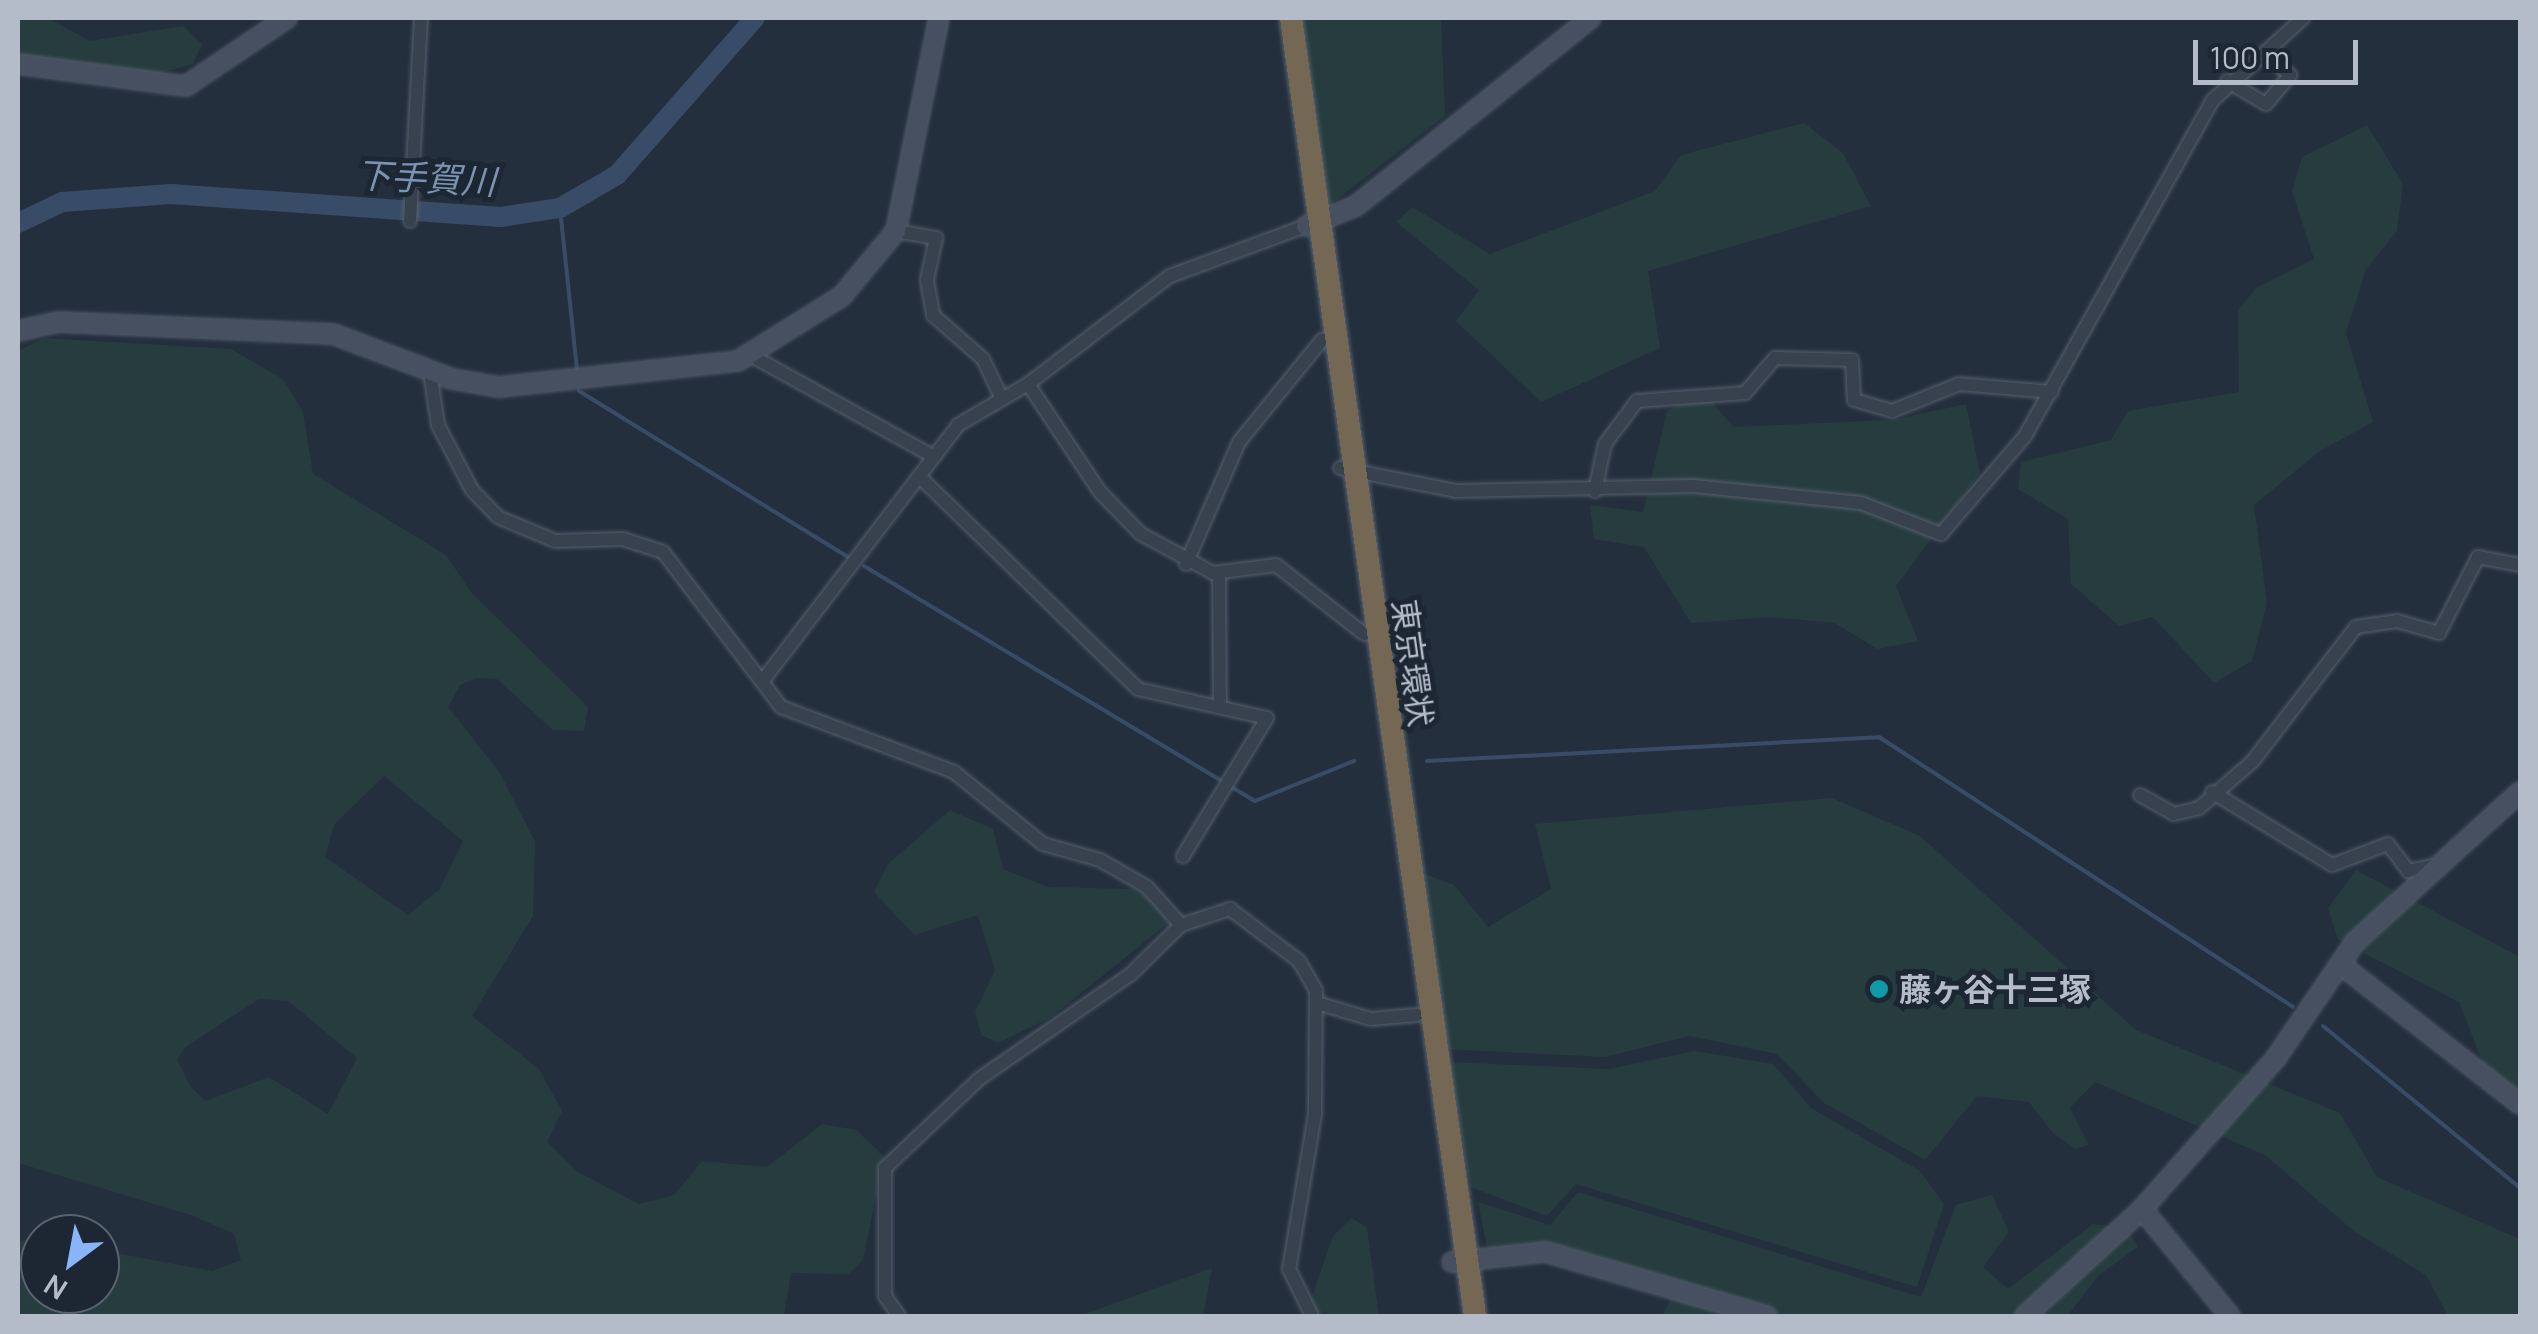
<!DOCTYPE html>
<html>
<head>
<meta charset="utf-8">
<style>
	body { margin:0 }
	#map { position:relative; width:2538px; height:1334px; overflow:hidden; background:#242f3e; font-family:Manrope,"Noto Sans JP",sans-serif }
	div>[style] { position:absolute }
	.green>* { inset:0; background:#263c3f }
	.stream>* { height:4px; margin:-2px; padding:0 2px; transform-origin:2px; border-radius:2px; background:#394c67 }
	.river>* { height:20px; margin:-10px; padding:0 10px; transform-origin:10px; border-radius:10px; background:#394c67 }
	.roads { filter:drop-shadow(0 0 2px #565f6c) drop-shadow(0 0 2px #565f6c) }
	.street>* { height:12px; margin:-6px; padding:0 6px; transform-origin:6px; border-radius:6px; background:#38414e }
	.secondary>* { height:18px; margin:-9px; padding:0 9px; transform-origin:9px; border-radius:9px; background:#465061 }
	.highway>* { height:22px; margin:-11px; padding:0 11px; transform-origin:11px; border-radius:11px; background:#746855 }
	.dots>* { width:28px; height:28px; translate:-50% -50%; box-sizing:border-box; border:5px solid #1d2633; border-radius:50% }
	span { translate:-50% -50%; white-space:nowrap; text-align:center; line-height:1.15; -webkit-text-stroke:10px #1d2633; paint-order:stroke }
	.street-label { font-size:32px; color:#b4bcc9 }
	.poi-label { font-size:32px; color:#b4bcc9; font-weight:700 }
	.left { translate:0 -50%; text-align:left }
	.water-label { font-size:35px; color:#7c92b1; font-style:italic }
	.frame { position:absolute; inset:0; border:20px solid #b4bcc9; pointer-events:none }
	.north { position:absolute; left:20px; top:1214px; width:100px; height:100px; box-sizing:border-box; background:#1d2633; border:2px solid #59626f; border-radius:50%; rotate:212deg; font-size:28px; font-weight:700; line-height:40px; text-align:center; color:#b4bcc9 }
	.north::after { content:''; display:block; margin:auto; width:35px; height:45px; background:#8ab4f8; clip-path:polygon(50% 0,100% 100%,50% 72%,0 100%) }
	.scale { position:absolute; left:2193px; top:40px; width:165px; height:45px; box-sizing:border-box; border:5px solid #b4bcc9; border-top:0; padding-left:12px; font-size:30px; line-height:35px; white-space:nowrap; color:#b4bcc9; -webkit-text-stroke:8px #1d2633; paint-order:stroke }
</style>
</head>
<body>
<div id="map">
	<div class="green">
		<div style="clip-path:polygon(18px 18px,48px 18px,90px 41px,183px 26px,202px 44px,193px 64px,157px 74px,18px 57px)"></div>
		<div style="clip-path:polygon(1300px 18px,1441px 18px,1445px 116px,1327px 207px)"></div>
		<div style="clip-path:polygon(1804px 123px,1843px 153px,1871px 206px,1648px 271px,1660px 348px,1541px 402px,1456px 321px,1479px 290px,1396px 222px,1412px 207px,1490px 254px,1655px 191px,1681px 155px)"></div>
		<div style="clip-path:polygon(2367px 125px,2403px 184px,2397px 231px,2366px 269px,2346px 333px,2373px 422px,2320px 451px,2254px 505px,2267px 603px,2252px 661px,2214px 683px,2153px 617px,2119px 626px,2071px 584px,2068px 519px,2018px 489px,2021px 462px,2111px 440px,2128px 411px,2239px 392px,2238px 310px,2256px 288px,2314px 259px,2292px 191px,2302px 157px)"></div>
		<div style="clip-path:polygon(evenodd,44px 338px,231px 349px,283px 379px,303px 412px,313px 474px,446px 555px,471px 592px,588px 707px,584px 731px,553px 730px,497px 679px,477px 678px,460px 685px,448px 707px,500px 773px,535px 842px,533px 916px,472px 1016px,539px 1069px,562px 1111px,547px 1142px,576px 1171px,639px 1204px,674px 1195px,702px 1161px,767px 1167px,822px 1124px,856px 1130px,884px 1156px,863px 1260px,849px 1274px,791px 1273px,784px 1316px,18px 1316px,18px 1240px,40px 1241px,40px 1294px,100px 1294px,100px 1250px,212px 1271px,241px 1260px,234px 1234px,194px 1216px,18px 1163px,18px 351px,44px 338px,384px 776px,463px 841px,439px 890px,408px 915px,325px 857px,334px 825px,384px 776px,44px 338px,259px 999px,288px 1001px,357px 1058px,328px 1114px,269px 1077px,205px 1101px,190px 1086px,177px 1059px,186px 1047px,259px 999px)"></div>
		<div style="clip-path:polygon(1705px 393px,1733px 427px,1892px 420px,1966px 404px,1980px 473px,1896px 586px,1918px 641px,1877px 649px,1835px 623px,1769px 617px,1691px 623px,1644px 547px,1594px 539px,1590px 505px,1643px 512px,1667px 411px)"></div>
		<div style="clip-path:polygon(1832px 798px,1920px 836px,2136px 1030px,2340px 1113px,2377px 1177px,2520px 1239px,2520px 1316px,2448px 1316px,2426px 1275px,2355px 1232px,2265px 1155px,2095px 1082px,2070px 1108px,2089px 1145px,2075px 1149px,2053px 1133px,2029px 1102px,1977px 1096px,1925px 1160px,1824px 1103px,1777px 1054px,1690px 1036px,1605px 1057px,1442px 1049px,1422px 873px,1454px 885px,1488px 927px,1551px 889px,1535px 824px)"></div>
		<div style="clip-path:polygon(950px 810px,993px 829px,1003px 869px,1048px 887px,1134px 889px,1162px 906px,1168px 923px,1050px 1018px,998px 1043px,981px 1035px,975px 1012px,995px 970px,978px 915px,914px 935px,874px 892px,888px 864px)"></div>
		<div style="clip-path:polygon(2356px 870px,2520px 957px,2520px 1106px,2494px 1091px,2459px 1002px,2338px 940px,2328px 908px)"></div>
		<div style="clip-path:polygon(1695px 1051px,1773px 1064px,1811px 1108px,1920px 1171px,1944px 1204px,1917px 1287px,1576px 1184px,1547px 1216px,1471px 1187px,1449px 1062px,1608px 1069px)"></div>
		<div style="clip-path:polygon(1578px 1192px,1921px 1297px,1956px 1205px,1992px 1195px,2009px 1232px,1983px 1267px,2008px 1289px,2093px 1224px,2128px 1229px,2138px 1247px,2099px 1275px,2067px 1316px,1662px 1316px,1679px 1283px,1488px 1252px,1478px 1202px,1550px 1225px)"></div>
		<div style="clip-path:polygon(1352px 1218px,1367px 1228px,1379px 1316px,1305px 1316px,1333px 1236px)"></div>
		<div style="clip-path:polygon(1212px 1268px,1203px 1316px,1080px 1316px,1090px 1312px)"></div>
	</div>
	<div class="stream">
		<div style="left:560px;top:208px;width:163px;rotate:84deg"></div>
		<div style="left:579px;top:391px;width:317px;rotate:31.7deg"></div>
		<div style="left:864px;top:566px;width:418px;rotate:31deg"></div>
		<div style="left:1427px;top:761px;width:453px;rotate:-3deg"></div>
		<div style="left:1879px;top:737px;width:494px;rotate:33.1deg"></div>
		<div style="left:1230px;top:786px;width:29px;rotate:31deg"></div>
		<div style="left:1255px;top:801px;width:107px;rotate:-22deg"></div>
		<div style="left:2323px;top:1026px;width:255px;rotate:39.4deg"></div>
	</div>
	<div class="river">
		<div style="left:18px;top:223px;width:49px;rotate:-25.5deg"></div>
		<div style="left:62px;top:202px;width:109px;rotate:-4.2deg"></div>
		<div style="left:171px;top:194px;width:331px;rotate:4deg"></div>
		<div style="left:501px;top:217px;width:60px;rotate:-8.7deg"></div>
		<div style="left:560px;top:208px;width:66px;rotate:-30.1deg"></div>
		<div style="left:617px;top:175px;width:209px;rotate:-48.7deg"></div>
	</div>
	<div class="roads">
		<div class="street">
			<div style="left:2227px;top:81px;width:45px;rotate:30.5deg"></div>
			<div style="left:2266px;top:104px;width:38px;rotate:-50deg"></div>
			<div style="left:2290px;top:75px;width:33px;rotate:-139deg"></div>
			<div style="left:410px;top:221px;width:203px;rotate:-86.9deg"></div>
			<div style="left:896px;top:231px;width:41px;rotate:9.9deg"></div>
			<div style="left:936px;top:238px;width:43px;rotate:102.1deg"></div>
			<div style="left:927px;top:280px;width:36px;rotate:80deg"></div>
			<div style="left:933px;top:315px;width:67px;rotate:41.3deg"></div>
			<div style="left:983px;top:359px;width:44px;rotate:64.6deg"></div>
			<div style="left:752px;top:356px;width:208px;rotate:29deg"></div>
			<div style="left:430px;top:372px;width:54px;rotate:81.4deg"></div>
			<div style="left:438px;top:425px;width:73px;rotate:62.4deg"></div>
			<div style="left:472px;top:490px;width:37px;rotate:46deg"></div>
			<div style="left:498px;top:517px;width:62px;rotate:22.8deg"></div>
			<div style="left:555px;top:541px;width:68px;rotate:-1.7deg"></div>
			<div style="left:623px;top:539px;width:42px;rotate:18deg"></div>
			<div style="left:663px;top:552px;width:195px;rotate:52.7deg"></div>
			<div style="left:781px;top:707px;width:185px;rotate:20.6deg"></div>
			<div style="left:954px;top:772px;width:114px;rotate:39deg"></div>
			<div style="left:1043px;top:844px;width:59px;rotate:15.7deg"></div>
			<div style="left:1100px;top:860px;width:54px;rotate:29.9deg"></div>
			<div style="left:1147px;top:887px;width:51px;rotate:48.2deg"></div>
			<div style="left:1028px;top:384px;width:130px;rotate:56.3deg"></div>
			<div style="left:1100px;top:492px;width:59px;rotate:45.7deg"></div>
			<div style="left:1141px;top:534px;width:82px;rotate:28.4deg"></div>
			<div style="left:1213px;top:573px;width:64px;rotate:-7.2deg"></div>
			<div style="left:1276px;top:565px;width:112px;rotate:38.1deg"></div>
			<div style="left:1340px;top:468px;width:118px;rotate:11.2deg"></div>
			<div style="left:1456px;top:491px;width:237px;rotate:-1.2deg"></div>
			<div style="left:1693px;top:486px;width:169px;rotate:5.8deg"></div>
			<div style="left:1861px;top:503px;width:86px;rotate:21.2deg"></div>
			<div style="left:1941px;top:534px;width:129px;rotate:-49.4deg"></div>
			<div style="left:2025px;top:436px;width:385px;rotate:-60.8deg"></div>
			<div style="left:2213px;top:100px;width:122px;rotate:-42.3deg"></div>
			<div style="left:923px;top:480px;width:300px;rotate:44.2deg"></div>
			<div style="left:1138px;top:689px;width:132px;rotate:12.7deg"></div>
			<div style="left:1267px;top:718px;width:162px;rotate:121.3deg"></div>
			<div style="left:1595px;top:491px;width:48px;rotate:-78deg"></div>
			<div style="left:1605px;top:444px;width:54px;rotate:-53.3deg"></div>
			<div style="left:1637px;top:401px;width:108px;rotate:-4.2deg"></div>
			<div style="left:1745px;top:393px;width:46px;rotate:-49.4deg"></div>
			<div style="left:1775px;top:358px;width:77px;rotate:1.5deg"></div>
			<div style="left:1852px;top:360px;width:40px;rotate:87.1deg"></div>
			<div style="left:1854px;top:400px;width:40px;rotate:16deg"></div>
			<div style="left:1892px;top:411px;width:72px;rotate:-21.9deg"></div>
			<div style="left:1959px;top:384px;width:93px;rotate:4.9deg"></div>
			<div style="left:1186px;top:564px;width:133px;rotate:-66.5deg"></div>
			<div style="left:1239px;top:442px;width:132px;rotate:-50.9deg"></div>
			<div style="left:1219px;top:573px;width:134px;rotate:89.6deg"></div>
			<div style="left:764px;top:679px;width:320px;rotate:-52.6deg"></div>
			<div style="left:958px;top:425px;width:81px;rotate:-30.4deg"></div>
			<div style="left:1028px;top:384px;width:178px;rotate:-37.3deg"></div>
			<div style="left:1170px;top:276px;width:145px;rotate:-20.2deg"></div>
			<div style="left:2212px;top:792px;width:140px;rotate:31.3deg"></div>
			<div style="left:2332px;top:865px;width:60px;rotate:-20.6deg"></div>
			<div style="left:2388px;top:844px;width:34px;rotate:53deg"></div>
			<div style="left:2408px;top:871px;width:34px;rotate:-12deg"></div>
			<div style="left:2140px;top:795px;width:39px;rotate:29deg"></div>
			<div style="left:2174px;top:814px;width:26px;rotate:-13deg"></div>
			<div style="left:2199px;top:808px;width:70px;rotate:-41deg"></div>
			<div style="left:2252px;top:762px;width:170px;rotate:-52.4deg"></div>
			<div style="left:2356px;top:627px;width:41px;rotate:-8.3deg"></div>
			<div style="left:2397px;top:621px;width:44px;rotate:15.9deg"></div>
			<div style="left:2439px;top:633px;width:85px;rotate:-62.8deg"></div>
			<div style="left:2478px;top:557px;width:43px;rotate:10.8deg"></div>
			<div style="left:1317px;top:1003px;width:56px;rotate:16.5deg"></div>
			<div style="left:1371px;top:1019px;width:46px;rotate:-5deg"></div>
			<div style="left:899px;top:1316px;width:24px;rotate:-125deg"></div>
			<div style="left:885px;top:1296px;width:128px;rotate:-90deg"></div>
			<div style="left:885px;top:1168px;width:129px;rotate:-43.4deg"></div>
			<div style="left:979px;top:1079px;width:183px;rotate:-34.6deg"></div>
			<div style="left:1130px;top:975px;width:71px;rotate:-44.4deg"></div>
			<div style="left:1181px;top:925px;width:52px;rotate:-18.1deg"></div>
			<div style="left:1230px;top:909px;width:86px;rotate:37deg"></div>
			<div style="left:1299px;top:961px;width:34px;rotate:60deg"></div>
			<div style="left:1316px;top:991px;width:123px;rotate:90.5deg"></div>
			<div style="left:1315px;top:1114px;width:157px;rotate:99.5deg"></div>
			<div style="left:1289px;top:1269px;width:52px;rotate:63.9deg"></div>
		</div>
		<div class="secondary">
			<div style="left:18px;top:64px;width:169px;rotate:7.5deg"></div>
			<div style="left:186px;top:86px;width:122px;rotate:-34deg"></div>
			<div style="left:1306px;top:226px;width:54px;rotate:-21.8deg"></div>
			<div style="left:1356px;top:206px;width:301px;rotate:-38.7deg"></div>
			<div style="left:18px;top:331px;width:41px;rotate:-12.7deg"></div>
			<div style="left:58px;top:322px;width:275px;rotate:2.5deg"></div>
			<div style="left:333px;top:334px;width:127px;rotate:20.7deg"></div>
			<div style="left:452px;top:379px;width:48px;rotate:9.7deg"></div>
			<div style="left:499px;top:387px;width:240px;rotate:-6.2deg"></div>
			<div style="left:738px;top:361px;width:123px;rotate:-32deg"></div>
			<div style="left:842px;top:296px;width:85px;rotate:-50.3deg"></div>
			<div style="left:896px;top:231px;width:217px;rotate:-78.6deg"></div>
			<div style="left:2340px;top:964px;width:228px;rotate:37.9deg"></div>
			<div style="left:2142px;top:1209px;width:139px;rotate:50.6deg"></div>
			<div style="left:1452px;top:1262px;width:95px;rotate:-6.1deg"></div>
			<div style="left:1546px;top:1252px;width:230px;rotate:16.2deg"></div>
			<div style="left:2025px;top:1316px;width:159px;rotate:-42.4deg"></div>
			<div style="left:2142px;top:1209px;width:202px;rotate:-48.4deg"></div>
			<div style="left:2276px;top:1058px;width:140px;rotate:-55.7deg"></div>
			<div style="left:2355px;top:942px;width:223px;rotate:-42.3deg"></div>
		</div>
		<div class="highway">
			<div style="left:1291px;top:18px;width:1311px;rotate:81.93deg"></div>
		</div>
	</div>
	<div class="dots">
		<div style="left:1879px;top:989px;background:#0f9aa8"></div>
	</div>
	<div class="street-label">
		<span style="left:1413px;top:663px;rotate:82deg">東京環状</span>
	</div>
	<div class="poi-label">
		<span class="left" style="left:1899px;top:989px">藤ヶ谷十三塚</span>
	</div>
	<div class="water-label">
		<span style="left:426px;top:178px;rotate:3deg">下手賀川</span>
	</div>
	<div class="frame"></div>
	<div class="north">N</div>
	<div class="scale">100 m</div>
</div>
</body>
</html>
